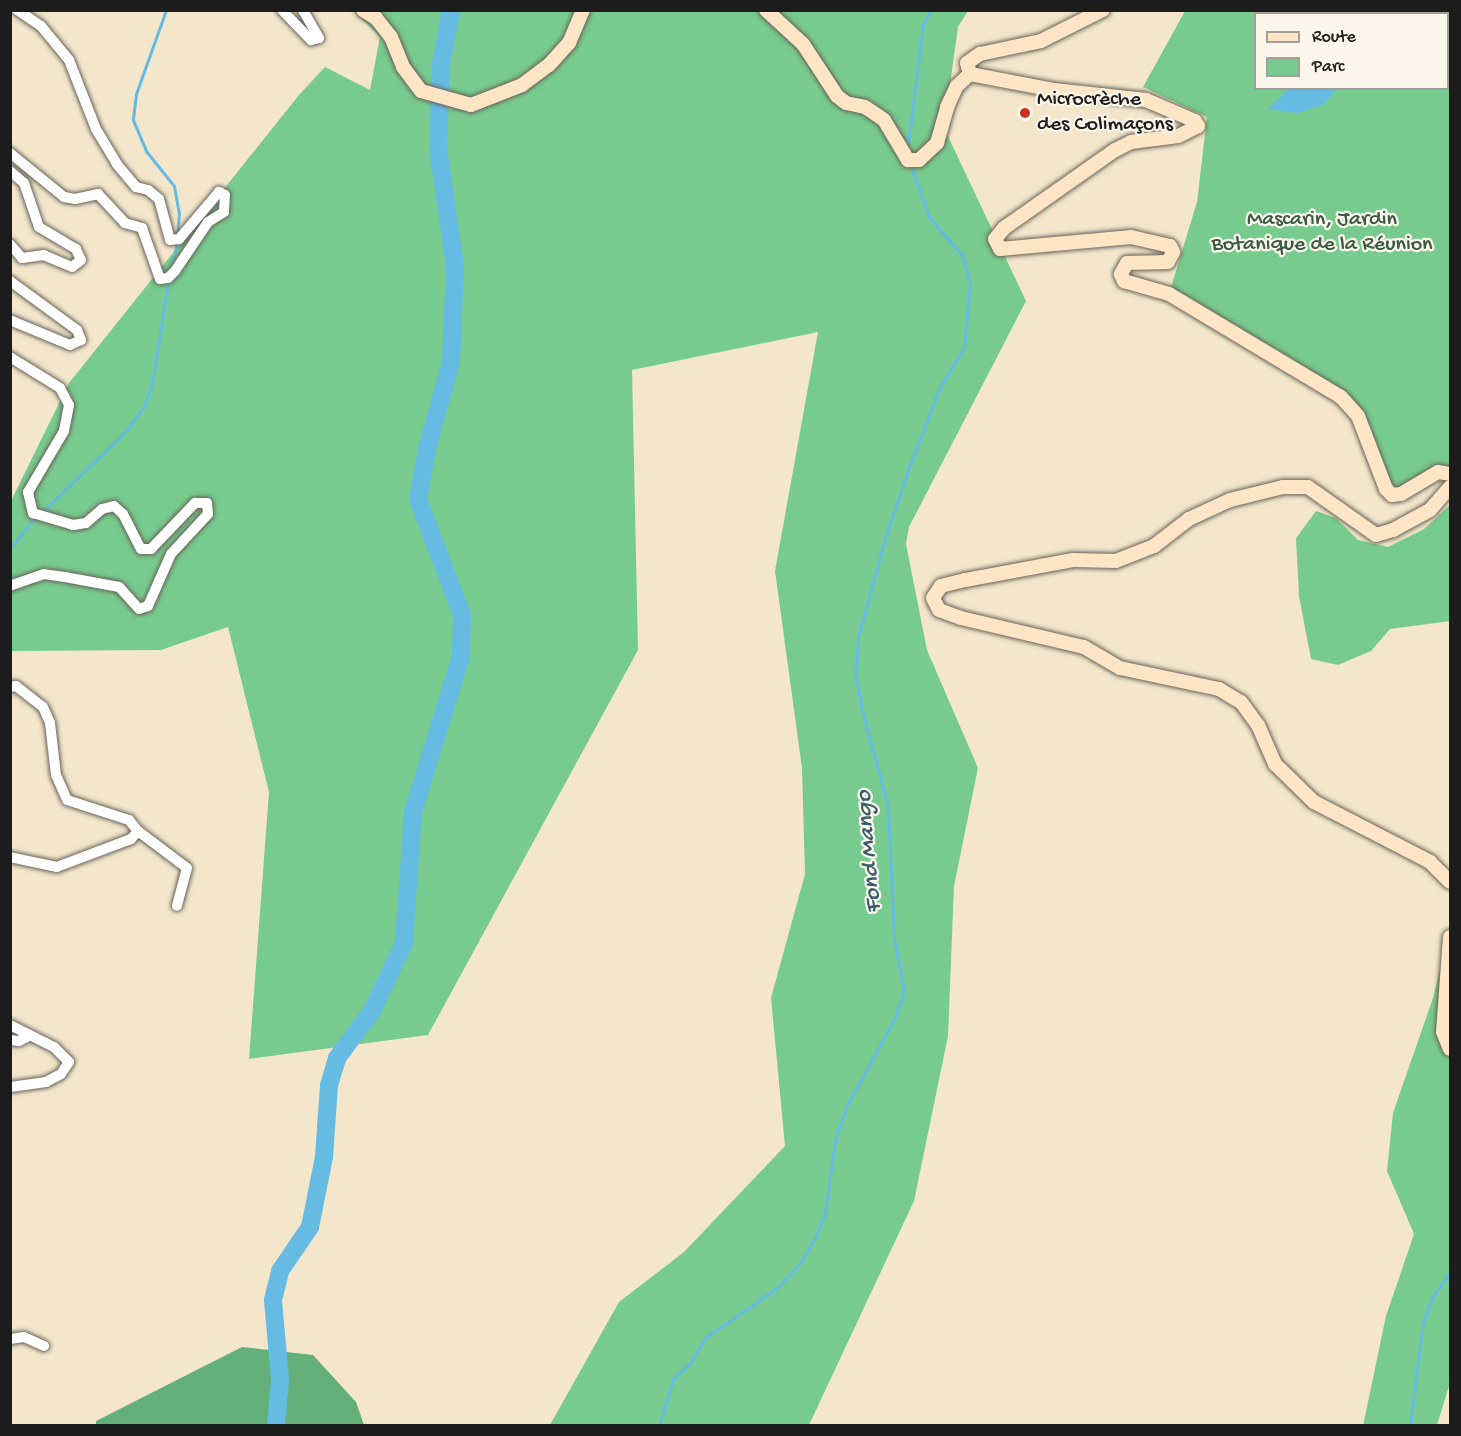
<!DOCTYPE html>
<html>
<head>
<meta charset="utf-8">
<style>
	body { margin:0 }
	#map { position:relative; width:1461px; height:1436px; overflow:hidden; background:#f3e6cb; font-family:"Gochi Hand",sans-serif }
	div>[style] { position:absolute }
	.green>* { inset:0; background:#78cb8e }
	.forest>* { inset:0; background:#62af79 }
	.water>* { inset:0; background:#65bbe2 }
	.stream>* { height:3px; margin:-1.5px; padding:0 1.5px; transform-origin:1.5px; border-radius:1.5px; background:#65bbe2 }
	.river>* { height:18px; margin:-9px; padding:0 9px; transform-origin:9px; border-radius:9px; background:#65bbe2 }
	.roads { filter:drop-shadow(0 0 2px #676359) drop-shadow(0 0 2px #676359) }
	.minor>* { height:10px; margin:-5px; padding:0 5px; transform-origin:5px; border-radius:5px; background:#fff }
	.secondary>* { height:14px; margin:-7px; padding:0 7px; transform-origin:7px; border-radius:7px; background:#fde5c5 }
	.dots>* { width:16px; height:16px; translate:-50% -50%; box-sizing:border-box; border:3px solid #fbf7ec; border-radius:50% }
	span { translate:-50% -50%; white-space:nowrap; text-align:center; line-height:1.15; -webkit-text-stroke:4.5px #fbf7ec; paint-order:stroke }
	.poi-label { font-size:22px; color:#1c1c1c }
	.left { translate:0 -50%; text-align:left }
	.park-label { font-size:22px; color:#3c5944 }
	.water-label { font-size:24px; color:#395c6b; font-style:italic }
	.frame { position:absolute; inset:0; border:12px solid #1c1c1c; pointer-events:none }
	.legend { position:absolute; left:1254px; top:12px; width:195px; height:78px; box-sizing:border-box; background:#fbf7ec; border:2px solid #a29f99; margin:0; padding:8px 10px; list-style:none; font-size:18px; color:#1c1c1c }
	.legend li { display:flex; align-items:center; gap:12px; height:30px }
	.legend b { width:30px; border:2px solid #a29f99 }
</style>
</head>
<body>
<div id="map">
	<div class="green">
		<div style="clip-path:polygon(354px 11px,968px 11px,958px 27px,944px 128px,1026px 301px,909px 527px,906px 544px,927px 650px,978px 768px,954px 886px,948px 1036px,914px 1201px,809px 1425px,550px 1425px,619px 1302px,684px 1252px,785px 1146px,771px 998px,805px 874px,802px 768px,775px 571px,818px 332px,632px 370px,638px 650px,428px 1035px,249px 1059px,269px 792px,228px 627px,161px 650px,11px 651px,10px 503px,69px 383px,299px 95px,325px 67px,370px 90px,380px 37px)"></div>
		<div style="clip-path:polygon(evenodd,1185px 11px,1450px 11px,1450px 474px,1392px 495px,1358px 416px,1169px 294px,1197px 202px,1207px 117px,1143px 87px,1185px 11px,1256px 14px,1448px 14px,1448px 88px,1256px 88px,1256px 14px)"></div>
		<div style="clip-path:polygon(1450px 505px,1450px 621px,1390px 629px,1371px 651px,1338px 665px,1311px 659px,1299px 596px,1296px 538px,1316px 511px,1336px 518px,1358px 540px,1388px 547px,1424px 529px)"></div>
		<div style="clip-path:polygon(1450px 928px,1449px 1386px,1437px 1425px,1363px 1426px,1386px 1316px,1414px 1234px,1387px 1171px,1393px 1113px,1433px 998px)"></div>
	</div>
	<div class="forest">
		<div style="clip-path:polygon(242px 1347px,313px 1355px,356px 1402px,364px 1425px,96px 1425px,96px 1421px)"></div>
	</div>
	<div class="water">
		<div style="clip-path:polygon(1288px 89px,1288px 88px,1337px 89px,1323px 105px,1297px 113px,1268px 109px)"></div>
	</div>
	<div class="stream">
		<div style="left:166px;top:10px;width:89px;rotate:109.7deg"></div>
		<div style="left:136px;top:94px;width:26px;rotate:97deg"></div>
		<div style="left:133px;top:120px;width:34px;rotate:67deg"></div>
		<div style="left:146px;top:151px;width:45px;rotate:51.3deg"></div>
		<div style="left:174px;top:186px;width:27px;rotate:80deg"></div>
		<div style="left:179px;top:213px;width:22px;rotate:95deg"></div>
		<div style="left:908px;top:144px;width:120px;rotate:-82.8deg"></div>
		<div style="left:923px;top:25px;width:17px;rotate:-65deg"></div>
		<div style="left:171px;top:270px;width:30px;rotate:-78deg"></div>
		<div style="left:41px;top:513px;width:115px;rotate:-43.9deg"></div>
		<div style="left:124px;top:433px;width:31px;rotate:-53deg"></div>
		<div style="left:143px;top:408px;width:26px;rotate:-69deg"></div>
		<div style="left:152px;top:384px;width:103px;rotate:-81.1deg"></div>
		<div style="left:10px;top:548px;width:40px;rotate:-50deg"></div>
		<div style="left:659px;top:1426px;width:49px;rotate:-73.4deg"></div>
		<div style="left:673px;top:1379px;width:25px;rotate:-43deg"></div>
		<div style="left:691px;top:1362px;width:28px;rotate:-60deg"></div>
		<div style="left:705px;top:1338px;width:88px;rotate:-34.8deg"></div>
		<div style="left:777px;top:1288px;width:35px;rotate:-47deg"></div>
		<div style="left:801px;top:1262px;width:30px;rotate:-60deg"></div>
		<div style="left:816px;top:1236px;width:26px;rotate:-69deg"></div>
		<div style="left:825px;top:1212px;width:73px;rotate:-82.1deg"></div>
		<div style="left:835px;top:1140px;width:39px;rotate:-71deg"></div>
		<div style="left:848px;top:1103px;width:97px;rotate:-61.1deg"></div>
		<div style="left:895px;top:1018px;width:29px;rotate:-72deg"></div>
		<div style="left:904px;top:990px;width:52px;rotate:-101.1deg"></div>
		<div style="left:894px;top:939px;width:133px;rotate:-92.6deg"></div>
		<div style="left:888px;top:806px;width:99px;rotate:-105.2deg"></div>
		<div style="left:862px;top:710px;width:36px;rotate:-100deg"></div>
		<div style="left:856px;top:675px;width:37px;rotate:-87deg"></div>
		<div style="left:858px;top:638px;width:107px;rotate:-74.8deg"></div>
		<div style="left:886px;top:535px;width:74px;rotate:-71.1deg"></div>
		<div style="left:910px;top:465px;width:81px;rotate:-69.1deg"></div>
		<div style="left:939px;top:389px;width:49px;rotate:-59.2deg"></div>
		<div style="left:964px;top:347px;width:64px;rotate:-84.6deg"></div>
		<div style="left:970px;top:283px;width:29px;rotate:-106deg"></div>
		<div style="left:962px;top:255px;width:50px;rotate:-131deg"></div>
		<div style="left:929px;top:217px;width:56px;rotate:-109.7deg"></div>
		<div style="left:1410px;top:1426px;width:105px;rotate:-82.9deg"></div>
		<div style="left:1423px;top:1322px;width:28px;rotate:-69deg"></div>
		<div style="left:1433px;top:1296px;width:29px;rotate:-54deg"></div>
	</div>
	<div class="river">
		<div style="left:276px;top:1426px;width:47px;rotate:-85.1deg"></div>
		<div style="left:280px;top:1379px;width:79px;rotate:-95.1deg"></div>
		<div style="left:273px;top:1300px;width:30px;rotate:-76deg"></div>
		<div style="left:280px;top:1271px;width:53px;rotate:-55.7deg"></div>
		<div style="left:310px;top:1227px;width:71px;rotate:-78.7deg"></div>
		<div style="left:324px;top:1157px;width:72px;rotate:-86deg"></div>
		<div style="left:329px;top:1085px;width:28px;rotate:-73deg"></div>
		<div style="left:337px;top:1058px;width:59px;rotate:-53.3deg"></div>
		<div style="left:372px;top:1011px;width:75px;rotate:-64.8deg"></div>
		<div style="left:404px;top:943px;width:131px;rotate:-86.1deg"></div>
		<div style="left:413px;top:812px;width:163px;rotate:-72.9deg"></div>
		<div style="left:461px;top:656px;width:41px;rotate:-88.6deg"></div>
		<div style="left:462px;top:615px;width:124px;rotate:-110.8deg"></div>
		<div style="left:418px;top:499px;width:51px;rotate:-79.8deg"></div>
		<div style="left:427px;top:449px;width:90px;rotate:-74.6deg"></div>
		<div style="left:451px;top:362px;width:96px;rotate:-87.6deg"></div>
		<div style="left:455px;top:266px;width:119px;rotate:-98.2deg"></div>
		<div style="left:438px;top:148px;width:84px;rotate:-88deg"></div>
		<div style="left:441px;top:64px;width:55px;rotate:-79.5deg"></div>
	</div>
	<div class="roads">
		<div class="minor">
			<div style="left:282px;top:10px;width:42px;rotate:46deg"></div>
			<div style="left:311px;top:40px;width:8px;rotate:-14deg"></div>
			<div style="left:319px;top:38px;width:32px;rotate:-120deg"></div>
			<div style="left:10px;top:153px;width:70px;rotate:39.2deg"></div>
			<div style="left:64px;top:197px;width:11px;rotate:10deg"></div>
			<div style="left:75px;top:199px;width:24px;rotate:-12deg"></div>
			<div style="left:98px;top:194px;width:40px;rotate:47deg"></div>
			<div style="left:125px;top:223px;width:18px;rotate:16deg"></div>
			<div style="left:142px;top:228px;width:54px;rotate:70.6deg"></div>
			<div style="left:160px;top:279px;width:8px;rotate:-7deg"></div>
			<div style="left:168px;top:278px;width:10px;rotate:-45deg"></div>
			<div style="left:175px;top:271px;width:59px;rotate:-56deg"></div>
			<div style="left:208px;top:222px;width:19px;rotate:-32deg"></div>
			<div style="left:224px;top:212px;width:17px;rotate:-87deg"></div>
			<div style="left:225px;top:195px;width:7px;rotate:-153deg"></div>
			<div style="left:219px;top:192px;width:62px;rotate:130.4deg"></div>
			<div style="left:179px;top:239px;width:9px;rotate:174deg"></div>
			<div style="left:170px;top:240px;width:42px;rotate:-105deg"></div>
			<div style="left:159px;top:199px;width:14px;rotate:-141deg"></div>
			<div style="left:148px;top:190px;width:12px;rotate:-166deg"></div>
			<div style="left:136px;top:187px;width:30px;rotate:-130deg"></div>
			<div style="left:117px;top:164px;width:41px;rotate:-121deg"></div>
			<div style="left:96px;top:129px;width:74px;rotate:-111.4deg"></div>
			<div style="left:69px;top:60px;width:44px;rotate:-129.5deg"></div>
			<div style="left:41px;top:26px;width:29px;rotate:-146deg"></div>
			<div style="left:10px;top:171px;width:18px;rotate:41deg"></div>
			<div style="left:24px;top:183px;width:46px;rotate:71.2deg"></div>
			<div style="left:39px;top:227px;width:43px;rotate:30.7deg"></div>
			<div style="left:76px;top:249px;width:12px;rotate:66deg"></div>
			<div style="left:81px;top:260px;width:11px;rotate:142deg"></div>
			<div style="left:72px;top:267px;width:30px;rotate:-157deg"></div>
			<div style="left:44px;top:255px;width:22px;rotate:172deg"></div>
			<div style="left:22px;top:258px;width:18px;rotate:-131deg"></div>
			<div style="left:10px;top:281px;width:83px;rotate:36.2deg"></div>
			<div style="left:77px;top:330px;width:11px;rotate:68deg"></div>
			<div style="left:81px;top:340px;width:12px;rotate:156deg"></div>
			<div style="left:70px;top:345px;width:65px;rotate:-157.4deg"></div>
			<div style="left:10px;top:357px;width:59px;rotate:31.8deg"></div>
			<div style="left:60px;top:388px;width:19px;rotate:62deg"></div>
			<div style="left:69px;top:405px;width:26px;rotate:101deg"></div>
			<div style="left:64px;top:431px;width:71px;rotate:120.5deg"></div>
			<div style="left:28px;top:492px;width:22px;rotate:77deg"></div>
			<div style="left:33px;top:513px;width:42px;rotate:16.7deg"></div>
			<div style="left:73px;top:525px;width:13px;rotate:-9deg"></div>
			<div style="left:86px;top:523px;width:21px;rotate:-41deg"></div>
			<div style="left:102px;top:509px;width:12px;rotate:-14deg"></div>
			<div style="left:114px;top:506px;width:12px;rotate:42deg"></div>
			<div style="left:123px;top:514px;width:39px;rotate:63deg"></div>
			<div style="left:141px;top:549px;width:10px"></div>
			<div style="left:151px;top:549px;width:64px;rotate:-46.3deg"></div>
			<div style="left:195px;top:503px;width:12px"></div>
			<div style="left:207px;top:503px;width:11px;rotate:85deg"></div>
			<div style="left:208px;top:514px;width:54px;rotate:132.8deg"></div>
			<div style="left:171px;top:554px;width:57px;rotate:113.9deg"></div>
			<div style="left:148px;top:606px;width:9px;rotate:162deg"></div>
			<div style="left:139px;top:609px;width:30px;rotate:-132deg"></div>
			<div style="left:119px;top:587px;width:55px;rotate:-169.5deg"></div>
			<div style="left:65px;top:577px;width:21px;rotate:-172deg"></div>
			<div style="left:44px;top:574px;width:36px;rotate:161deg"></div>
			<div style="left:10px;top:687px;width:6px;rotate:-9deg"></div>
			<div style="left:16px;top:686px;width:34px;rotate:38deg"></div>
			<div style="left:43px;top:707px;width:17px;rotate:66deg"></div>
			<div style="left:50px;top:723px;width:52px;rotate:83.4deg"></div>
			<div style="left:56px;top:775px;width:27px;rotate:66deg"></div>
			<div style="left:67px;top:800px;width:65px;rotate:17.9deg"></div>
			<div style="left:129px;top:820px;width:14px;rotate:51deg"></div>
			<div style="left:138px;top:831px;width:11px;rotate:131deg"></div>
			<div style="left:131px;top:839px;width:79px;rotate:159.3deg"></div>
			<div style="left:57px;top:867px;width:48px;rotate:-168deg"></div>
			<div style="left:138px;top:831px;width:61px;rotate:37.1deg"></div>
			<div style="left:187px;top:868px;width:39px;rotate:105deg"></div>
			<div style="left:10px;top:1025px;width:49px;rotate:26.6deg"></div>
			<div style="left:54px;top:1047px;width:21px;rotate:45deg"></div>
			<div style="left:69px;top:1062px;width:14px;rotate:124deg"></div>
			<div style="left:61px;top:1074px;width:17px;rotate:152deg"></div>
			<div style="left:46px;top:1082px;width:36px;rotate:172deg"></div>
			<div style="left:10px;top:1040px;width:9px;rotate:6deg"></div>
			<div style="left:19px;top:1041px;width:11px;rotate:-27deg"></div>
			<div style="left:10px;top:1339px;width:14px;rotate:-8deg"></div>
			<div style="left:24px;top:1337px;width:22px;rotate:24deg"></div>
		</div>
		<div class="secondary">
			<div style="left:363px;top:10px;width:15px;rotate:32deg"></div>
			<div style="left:376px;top:18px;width:24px;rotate:52deg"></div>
			<div style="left:391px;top:37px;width:32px;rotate:68deg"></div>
			<div style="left:403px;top:67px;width:30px;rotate:53deg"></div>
			<div style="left:421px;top:91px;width:52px;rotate:15.6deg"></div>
			<div style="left:471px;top:105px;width:55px;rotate:-21.4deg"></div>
			<div style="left:522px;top:85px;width:34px;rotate:-37deg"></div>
			<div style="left:549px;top:65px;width:30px;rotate:-48deg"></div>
			<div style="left:569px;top:43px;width:36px;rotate:-67deg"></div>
			<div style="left:766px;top:10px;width:50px;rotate:42.6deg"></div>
			<div style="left:803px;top:44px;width:62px;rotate:56.8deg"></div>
			<div style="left:837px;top:96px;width:11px;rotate:38deg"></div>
			<div style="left:846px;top:103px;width:19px;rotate:12deg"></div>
			<div style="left:865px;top:107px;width:23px;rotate:34deg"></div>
			<div style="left:884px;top:120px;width:47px;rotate:59deg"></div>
			<div style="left:908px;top:160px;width:11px"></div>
			<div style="left:919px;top:160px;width:25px;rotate:-43deg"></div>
			<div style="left:937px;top:143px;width:37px;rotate:-74deg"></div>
			<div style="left:947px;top:107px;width:23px;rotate:-65deg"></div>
			<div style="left:957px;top:86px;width:18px;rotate:-43deg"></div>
			<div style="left:970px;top:74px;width:86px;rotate:10.8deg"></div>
			<div style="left:1054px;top:90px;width:93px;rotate:6.2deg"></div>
			<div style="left:1146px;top:100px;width:53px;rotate:23.2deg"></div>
			<div style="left:1195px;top:121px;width:6px;rotate:59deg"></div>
			<div style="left:1198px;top:126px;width:22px;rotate:153deg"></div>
			<div style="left:1178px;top:136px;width:47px;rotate:172.7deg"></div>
			<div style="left:1131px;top:142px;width:18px;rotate:153deg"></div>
			<div style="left:1115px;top:150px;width:136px;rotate:144.9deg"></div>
			<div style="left:1004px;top:228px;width:14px;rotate:129deg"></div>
			<div style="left:995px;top:239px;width:11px;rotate:63deg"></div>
			<div style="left:1000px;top:249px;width:132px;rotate:-5.2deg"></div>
			<div style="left:1131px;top:237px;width:40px;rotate:13deg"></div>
			<div style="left:1170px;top:246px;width:7px;rotate:63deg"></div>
			<div style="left:1173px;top:252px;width:11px;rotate:117deg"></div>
			<div style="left:1168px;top:262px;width:41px;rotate:178.6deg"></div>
			<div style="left:1127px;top:263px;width:13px;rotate:119deg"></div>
			<div style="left:1121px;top:274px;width:8px;rotate:67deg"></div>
			<div style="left:1124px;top:281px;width:47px;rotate:16.1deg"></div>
			<div style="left:1169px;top:294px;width:200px;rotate:30.9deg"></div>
			<div style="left:1341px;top:397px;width:25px;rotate:48deg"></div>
			<div style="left:1358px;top:416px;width:78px;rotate:69deg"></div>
			<div style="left:1386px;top:489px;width:8px;rotate:45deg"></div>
			<div style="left:1392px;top:495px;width:9px;rotate:-6deg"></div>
			<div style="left:1401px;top:494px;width:43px;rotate:-30.7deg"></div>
			<div style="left:1438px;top:472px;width:12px;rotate:9deg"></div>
			<div style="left:970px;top:74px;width:11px;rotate:-105deg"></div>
			<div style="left:967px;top:63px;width:16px;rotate:-35deg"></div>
			<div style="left:980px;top:54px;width:62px;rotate:-12deg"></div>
			<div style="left:1041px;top:41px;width:69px;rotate:-26.6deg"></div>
			<div style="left:1450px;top:487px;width:30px;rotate:131deg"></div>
			<div style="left:1430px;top:510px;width:42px;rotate:151.6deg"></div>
			<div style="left:1393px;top:530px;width:18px;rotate:164deg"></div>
			<div style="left:1376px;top:535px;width:83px;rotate:-144.8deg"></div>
			<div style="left:1308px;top:487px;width:25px;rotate:180deg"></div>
			<div style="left:1283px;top:487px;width:55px;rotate:166.2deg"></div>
			<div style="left:1230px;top:500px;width:45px;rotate:155.1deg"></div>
			<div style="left:1189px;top:519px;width:44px;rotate:142.4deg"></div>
			<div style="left:1154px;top:546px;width:41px;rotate:158.5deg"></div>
			<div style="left:1116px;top:561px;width:43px;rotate:-178.7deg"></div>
			<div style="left:1073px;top:560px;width:110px;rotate:169.5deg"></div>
			<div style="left:965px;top:580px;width:25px;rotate:166deg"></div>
			<div style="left:941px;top:586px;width:14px;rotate:124deg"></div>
			<div style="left:933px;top:598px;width:13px;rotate:63deg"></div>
			<div style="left:939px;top:610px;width:23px;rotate:20deg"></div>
			<div style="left:961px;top:618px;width:126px;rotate:13.3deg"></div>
			<div style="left:1084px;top:647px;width:42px;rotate:30.3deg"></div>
			<div style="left:1120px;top:668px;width:101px;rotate:12deg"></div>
			<div style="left:1219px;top:689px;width:26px;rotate:31deg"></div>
			<div style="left:1241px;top:702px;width:29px;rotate:54deg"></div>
			<div style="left:1258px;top:725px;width:43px;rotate:66.4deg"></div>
			<div style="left:1275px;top:764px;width:54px;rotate:44.3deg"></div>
			<div style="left:1314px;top:802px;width:131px;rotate:27.3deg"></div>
			<div style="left:1430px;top:862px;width:28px;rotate:45deg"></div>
			<div style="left:1450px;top:937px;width:95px;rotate:94.2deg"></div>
			<div style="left:1443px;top:1032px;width:18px;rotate:68deg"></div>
		</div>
	</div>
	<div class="dots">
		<div style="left:1025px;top:113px;background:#c8321e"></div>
	</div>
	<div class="poi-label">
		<span class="left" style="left:1037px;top:113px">Microcrèche<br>des Colimaçons</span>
	</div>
	<div class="park-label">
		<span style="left:1322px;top:233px">Mascarin, Jardin<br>Botanique de la Réunion</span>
	</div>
	<div class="water-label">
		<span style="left:870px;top:852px;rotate:-95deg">Fond Mango</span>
	</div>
	<div class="frame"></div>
	<ul class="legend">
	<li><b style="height:8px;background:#fde5c5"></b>Route</li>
	<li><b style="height:16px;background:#78cb8e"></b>Parc</li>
	</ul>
</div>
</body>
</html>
